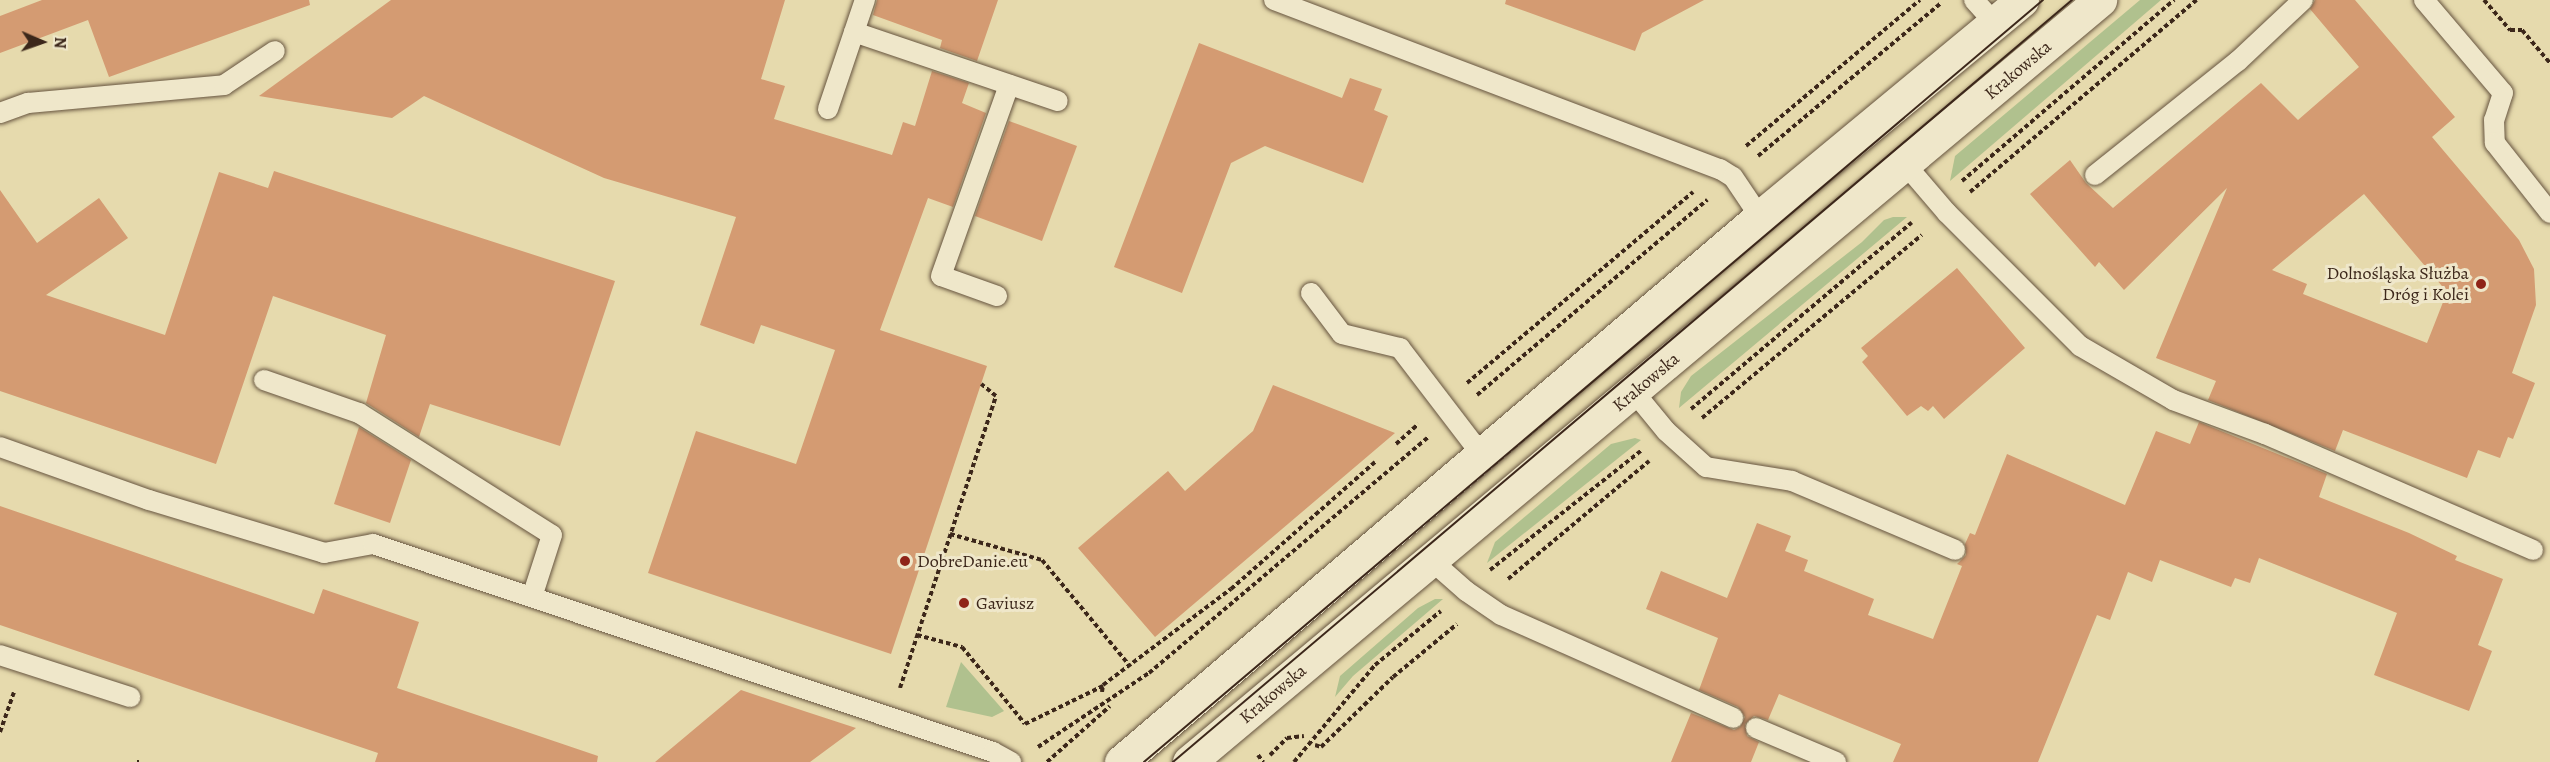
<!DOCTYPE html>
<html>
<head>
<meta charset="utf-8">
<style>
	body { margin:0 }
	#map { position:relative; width:2550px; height:762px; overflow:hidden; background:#e6daad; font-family:Alegreya,serif }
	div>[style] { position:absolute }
	.green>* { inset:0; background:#b0c18e }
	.building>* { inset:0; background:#d49b72 }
	.path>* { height:4px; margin-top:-2px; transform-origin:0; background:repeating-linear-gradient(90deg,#3c271a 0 4.5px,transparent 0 7.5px) }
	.roads { filter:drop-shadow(0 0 2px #66543f) drop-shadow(0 0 2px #66543f) }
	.lane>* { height:20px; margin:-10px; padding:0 10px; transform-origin:10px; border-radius:10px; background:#efe7ca }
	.secondary>* { height:33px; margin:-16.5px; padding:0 16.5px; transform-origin:16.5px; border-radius:16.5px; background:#efe7ca }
	.tram>* { height:1.5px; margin:-0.75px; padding:0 0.75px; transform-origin:0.75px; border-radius:0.75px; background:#3c271a }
	.dots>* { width:16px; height:16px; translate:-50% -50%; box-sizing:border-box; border:3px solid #efe7ca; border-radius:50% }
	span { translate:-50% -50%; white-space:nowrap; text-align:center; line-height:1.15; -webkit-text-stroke:6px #efe7ca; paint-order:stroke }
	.street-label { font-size:18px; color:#3c271a }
	.poi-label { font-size:18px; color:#3c271a }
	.right { translate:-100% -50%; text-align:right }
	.left { translate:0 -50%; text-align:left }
	.north { position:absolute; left:12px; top:12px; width:60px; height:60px; -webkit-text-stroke:4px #efe7ca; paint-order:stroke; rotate:92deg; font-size:16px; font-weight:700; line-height:24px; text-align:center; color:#3c271a }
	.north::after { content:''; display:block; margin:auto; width:21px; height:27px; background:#3c271a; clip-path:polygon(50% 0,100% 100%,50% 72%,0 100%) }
</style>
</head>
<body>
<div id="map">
	<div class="green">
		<div style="clip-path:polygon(2140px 0,2161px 0,1950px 181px,1955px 156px)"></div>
		<div style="clip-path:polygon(1893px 217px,1907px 217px,1679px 408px,1681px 392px,1691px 376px,1862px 242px,1884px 220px)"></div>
		<div style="clip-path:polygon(1635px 438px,1641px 440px,1487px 563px,1495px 542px,1611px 444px)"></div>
		<div style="clip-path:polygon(1435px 599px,1443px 599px,1353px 676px,1335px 697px,1340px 676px,1418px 608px)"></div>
		<div style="clip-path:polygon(961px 662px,1004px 711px,992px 717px,946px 707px)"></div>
	</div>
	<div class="building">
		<div style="clip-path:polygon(42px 0,309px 0,310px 5px,109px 77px,88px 20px,0 53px,0 16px)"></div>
		<div style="clip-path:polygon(391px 0,785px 0,761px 79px,785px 86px,774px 119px,892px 155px,903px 122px,915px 126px,932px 71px,969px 83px,962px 103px,986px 113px,953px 207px,928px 198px,880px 330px,987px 366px,891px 654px,648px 573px,696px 431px,796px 464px,835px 350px,761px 325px,754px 344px,700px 325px,736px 217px,604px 178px,424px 96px,392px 118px,259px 96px)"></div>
		<div style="clip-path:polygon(877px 0,998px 0,977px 61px,940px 48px,942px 40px,873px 15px)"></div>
		<div style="clip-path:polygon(1506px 0,1704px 0,1642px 33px,1635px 51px,1505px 4px)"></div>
		<div style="clip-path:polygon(evenodd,2315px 0,2355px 0,2455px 117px,2432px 137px,2519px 240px,2534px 269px,2536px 305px,2512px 373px,2535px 383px,2513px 439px,2508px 437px,2500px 458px,2478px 450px,2467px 478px,2343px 430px,2335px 451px,2208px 400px,2216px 381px,2156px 358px,2227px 188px,2124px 290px,2099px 262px,2095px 267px,2030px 194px,2070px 160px,2086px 183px,2113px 208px,2261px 83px,2298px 120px,2359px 67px,2310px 9px,2315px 0,2364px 194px,2447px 292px,2427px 343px,2303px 294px,2307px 284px,2272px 270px,2364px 194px)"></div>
		<div style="clip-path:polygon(1199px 43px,1342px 98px,1350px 78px,1382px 89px,1374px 110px,1388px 116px,1363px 183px,1265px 146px,1231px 163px,1182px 293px,1114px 267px)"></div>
		<div style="clip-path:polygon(1009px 121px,1077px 146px,1042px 241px,975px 216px)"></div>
		<div style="clip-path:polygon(274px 171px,615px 281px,560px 446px,430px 404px,419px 437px,366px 403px,386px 335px,273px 296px,216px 464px,0 391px,0 190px,37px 243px,99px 198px,128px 238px,46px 295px,165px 335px,219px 172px,268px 188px)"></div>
		<div style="clip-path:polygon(1957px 268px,2025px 348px,1944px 419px,1933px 406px,1928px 411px,1921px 406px,1907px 416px,1862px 362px,1868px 356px,1861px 348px)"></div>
		<div style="clip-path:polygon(1273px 385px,1395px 433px,1155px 637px,1078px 548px,1168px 471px,1185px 491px,1253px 431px)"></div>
		<div style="clip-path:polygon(2199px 422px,2327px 474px,2319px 497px,2409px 533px,2457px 556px,2455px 560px,2503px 579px,2478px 645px,2492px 651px,2469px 711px,2374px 675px,2397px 613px,2259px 558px,2250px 583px,2235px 578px,2231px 587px,2160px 560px,2152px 582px,2128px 572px,2110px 620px,2097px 615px,2038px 762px,1893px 762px,1901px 744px,1779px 694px,1768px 720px,1754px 716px,1745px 724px,1747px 736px,1759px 742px,1751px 762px,1671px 762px,1691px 713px,1734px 730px,1740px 727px,1745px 717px,1738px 707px,1699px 690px,1718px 638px,1646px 609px,1661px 571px,1727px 598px,1757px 523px,1791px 536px,1785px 551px,1808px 560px,1804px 571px,1874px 599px,1868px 615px,1933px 639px,1962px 566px,1957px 564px,1966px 555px,1965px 544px,1970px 533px,1975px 535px,2007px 454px,2125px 505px,2156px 431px,2190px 444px)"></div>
		<div style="clip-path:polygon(359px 427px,411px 460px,390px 523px,334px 504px)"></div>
		<div style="clip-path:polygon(0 506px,314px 614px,323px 589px,419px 622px,397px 688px,598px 756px,597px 762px,375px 762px,378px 753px,0 625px)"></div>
		<div style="clip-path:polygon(741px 690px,807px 712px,856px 728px,810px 762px,655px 762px)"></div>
	</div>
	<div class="path">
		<div style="left:2484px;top:0;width:40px;rotate:49deg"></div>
		<div style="left:2510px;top:30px;width:12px"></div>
		<div style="left:2522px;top:30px;width:43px;rotate:49.7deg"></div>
		<div style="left:1746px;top:146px;width:227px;rotate:-40deg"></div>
		<div style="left:1758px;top:156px;width:239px;rotate:-39.9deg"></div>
		<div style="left:1962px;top:181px;width:279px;rotate:-40.5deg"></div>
		<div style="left:1970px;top:192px;width:297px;rotate:-40.3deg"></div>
		<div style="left:1467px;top:383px;width:296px;rotate:-40.2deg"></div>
		<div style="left:1477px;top:395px;width:302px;rotate:-40.3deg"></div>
		<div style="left:1691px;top:409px;width:289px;rotate:-40.2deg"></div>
		<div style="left:1702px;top:418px;width:286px;rotate:-39.8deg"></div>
		<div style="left:1396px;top:444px;width:30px;rotate:-42deg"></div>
		<div style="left:950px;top:534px;width:96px;rotate:15.8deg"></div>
		<div style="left:1042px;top:560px;width:138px;rotate:50.3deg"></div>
		<div style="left:1490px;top:570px;width:194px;rotate:-38.3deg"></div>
		<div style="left:1508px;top:579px;width:184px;rotate:-39.9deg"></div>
		<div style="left:917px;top:635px;width:47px;rotate:14.9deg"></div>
		<div style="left:962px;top:647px;width:99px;rotate:50.7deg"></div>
		<div style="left:1025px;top:724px;width:87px;rotate:-26deg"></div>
		<div style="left:900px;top:688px;width:307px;rotate:-71.8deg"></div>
		<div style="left:996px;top:396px;width:19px;rotate:-141deg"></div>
		<div style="left:1102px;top:692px;width:7px;rotate:-82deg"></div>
		<div style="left:1103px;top:685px;width:160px;rotate:-36.9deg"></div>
		<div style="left:1231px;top:589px;width:192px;rotate:-41.4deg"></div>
		<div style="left:0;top:732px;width:42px;rotate:-70.7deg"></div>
		<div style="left:1315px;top:745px;width:6px;rotate:18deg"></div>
		<div style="left:1321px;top:747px;width:100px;rotate:-44.2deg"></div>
		<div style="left:1393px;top:677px;width:83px;rotate:-39.6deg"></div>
		<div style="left:1038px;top:747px;width:133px;rotate:-33.7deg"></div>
		<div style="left:1149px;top:673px;width:365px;rotate:-40.2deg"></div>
		<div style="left:1258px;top:755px;width:9px;rotate:54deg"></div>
		<div style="left:1270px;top:755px;width:24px;rotate:-45deg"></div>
		<div style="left:1287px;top:738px;width:17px;rotate:-7deg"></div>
		<div style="left:137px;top:762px;width:2px"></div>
		<div style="left:1047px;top:762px;width:84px;rotate:-41.6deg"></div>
		<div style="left:1294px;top:762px;width:126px;rotate:-50.1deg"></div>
		<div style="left:1375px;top:665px;width:85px;rotate:-39.3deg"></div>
	</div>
	<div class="roads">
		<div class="lane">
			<div style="left:1274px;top:0;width:477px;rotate:20.8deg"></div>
			<div style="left:1720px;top:169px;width:15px;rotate:32deg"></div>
			<div style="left:1733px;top:177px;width:48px;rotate:56deg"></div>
			<div style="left:1974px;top:0;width:31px;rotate:48deg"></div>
			<div style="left:2424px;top:0;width:122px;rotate:49.7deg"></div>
			<div style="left:2503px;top:93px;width:28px;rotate:108deg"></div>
			<div style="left:2494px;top:120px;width:23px;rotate:88deg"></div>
			<div style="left:2495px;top:143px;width:89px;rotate:51.8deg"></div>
			<div style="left:854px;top:32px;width:215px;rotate:18.7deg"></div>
			<div style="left:828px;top:109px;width:115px;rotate:-71.3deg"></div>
			<div style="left:0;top:113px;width:30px;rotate:-20deg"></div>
			<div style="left:28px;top:103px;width:197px;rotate:-5.2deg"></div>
			<div style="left:224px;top:85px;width:61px;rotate:-33.7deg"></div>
			<div style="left:1906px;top:165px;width:63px;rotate:49.5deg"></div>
			<div style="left:1947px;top:213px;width:188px;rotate:45deg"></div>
			<div style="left:2080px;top:346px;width:108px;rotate:30.1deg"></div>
			<div style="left:2173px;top:400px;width:98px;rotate:20.3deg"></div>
			<div style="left:2265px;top:434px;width:292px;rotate:23.4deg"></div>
			<div style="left:2095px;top:175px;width:183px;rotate:-38.6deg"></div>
			<div style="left:2238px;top:61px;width:89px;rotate:-43.2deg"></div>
			<div style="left:1311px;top:293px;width:51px;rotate:52.9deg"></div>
			<div style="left:1342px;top:334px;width:60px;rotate:13.6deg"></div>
			<div style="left:1400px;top:348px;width:133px;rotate:52.6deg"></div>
			<div style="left:997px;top:296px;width:59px;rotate:-160.3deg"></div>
			<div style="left:941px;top:276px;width:203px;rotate:-70.4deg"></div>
			<div style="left:264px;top:380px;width:101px;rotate:19.2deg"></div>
			<div style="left:359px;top:413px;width:228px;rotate:32.3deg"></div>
			<div style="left:552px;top:535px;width:65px;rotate:107.9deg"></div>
			<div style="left:1634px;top:392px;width:50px;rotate:50.6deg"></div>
			<div style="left:1666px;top:431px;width:54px;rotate:42deg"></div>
			<div style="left:1706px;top:467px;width:87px;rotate:9.2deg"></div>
			<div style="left:1792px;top:481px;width:177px;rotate:22.9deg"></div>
			<div style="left:0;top:447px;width:158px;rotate:19.6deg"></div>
			<div style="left:149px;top:500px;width:183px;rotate:16.8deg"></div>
			<div style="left:324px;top:553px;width:50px;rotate:-10.4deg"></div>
			<div style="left:373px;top:544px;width:654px;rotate:18.55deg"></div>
			<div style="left:993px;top:752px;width:21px;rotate:29deg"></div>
			<div style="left:1432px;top:561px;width:45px;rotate:41.4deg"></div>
			<div style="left:1466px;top:591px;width:42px;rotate:34.4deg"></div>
			<div style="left:1501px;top:615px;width:254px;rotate:23.9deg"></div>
			<div style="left:0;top:655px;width:137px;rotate:17.9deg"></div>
			<div style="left:1756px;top:728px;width:87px;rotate:23deg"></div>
		</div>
		<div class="secondary">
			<div style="left:1121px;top:762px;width:840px;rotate:-40.46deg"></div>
			<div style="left:1760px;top:217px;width:340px;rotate:-39.6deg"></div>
			<div style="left:1189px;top:762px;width:1188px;rotate:-39.91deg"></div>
		</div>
	</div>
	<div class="tram">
		<div style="left:1144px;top:762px;width:1178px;rotate:-40.28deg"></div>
		<div style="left:1173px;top:762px;width:1178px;rotate:-40.28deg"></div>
	</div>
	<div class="dots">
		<div style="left:2481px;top:284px;background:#8f2418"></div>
		<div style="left:905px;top:561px;background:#8f2418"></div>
		<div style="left:964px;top:603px;background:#8f2418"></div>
	</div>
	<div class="street-label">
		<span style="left:2018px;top:70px;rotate:-40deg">Krakowska</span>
		<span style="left:1646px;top:382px;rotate:-40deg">Krakowska</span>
		<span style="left:1273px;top:694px;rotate:-40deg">Krakowska</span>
	</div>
	<div class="poi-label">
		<span class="right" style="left:2469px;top:284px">Dolnośląska Służba<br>Dróg i Kolei</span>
		<span class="left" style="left:917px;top:561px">DobreDanie.eu</span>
		<span class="left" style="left:976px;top:603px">Gaviusz</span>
	</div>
	<div class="north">N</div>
</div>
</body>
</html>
